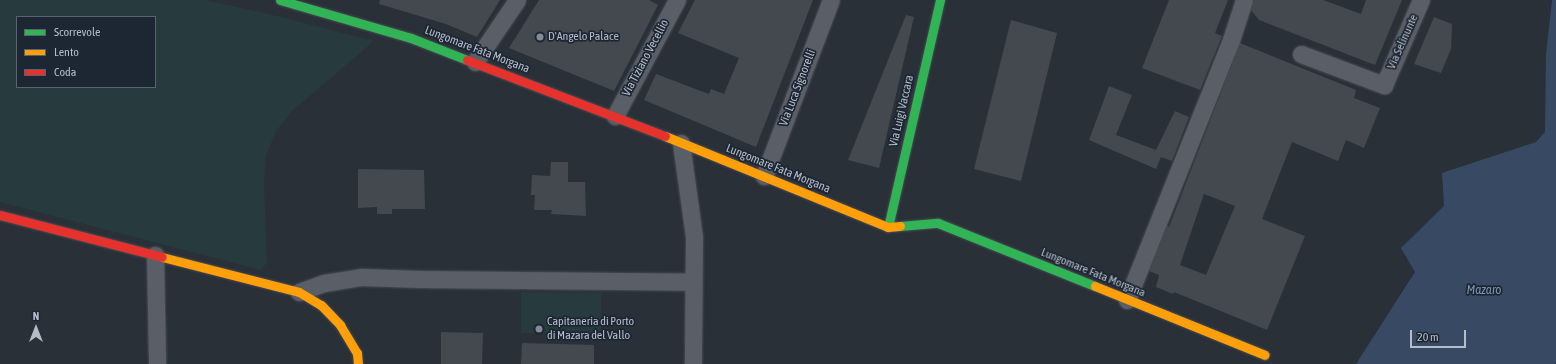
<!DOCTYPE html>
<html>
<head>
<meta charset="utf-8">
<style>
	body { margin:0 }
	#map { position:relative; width:1556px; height:364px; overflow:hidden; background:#2a3038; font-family:"Asap Condensed",sans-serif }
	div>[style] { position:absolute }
	.green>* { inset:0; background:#273a3e }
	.water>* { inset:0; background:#384963 }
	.building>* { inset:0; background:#444950 }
	.roads { filter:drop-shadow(0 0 1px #484c53) drop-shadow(0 0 1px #484c53) }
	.street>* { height:17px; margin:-8.5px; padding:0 8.5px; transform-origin:8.5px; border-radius:8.5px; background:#5a5e66 }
	.fast>* { height:9px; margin:-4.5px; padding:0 4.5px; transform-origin:4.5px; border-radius:4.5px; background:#30b455 }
	.slow>* { height:9px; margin:-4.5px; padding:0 4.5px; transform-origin:4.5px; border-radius:4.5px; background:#ff9f0a }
	.jam>* { height:9px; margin:-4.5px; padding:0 4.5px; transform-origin:4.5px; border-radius:4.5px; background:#e5322d }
	.dots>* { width:11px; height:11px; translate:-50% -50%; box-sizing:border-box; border:2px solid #1d2633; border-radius:50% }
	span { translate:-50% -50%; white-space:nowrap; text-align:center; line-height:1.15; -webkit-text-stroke:3.5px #1d2633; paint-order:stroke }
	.poi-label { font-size:12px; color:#b4bcc9 }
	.left { translate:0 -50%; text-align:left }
	.street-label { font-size:12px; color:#b4bcc9 }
	.water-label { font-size:13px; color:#7c92b1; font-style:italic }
	.legend { position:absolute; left:16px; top:16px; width:140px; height:72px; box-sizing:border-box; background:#1d2633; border:1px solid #59626f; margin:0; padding:5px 7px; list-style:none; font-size:12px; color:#b4bcc9 }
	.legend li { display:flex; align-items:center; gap:8px; height:20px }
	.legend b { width:20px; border:1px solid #59626f }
	.north { position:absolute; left:16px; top:308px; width:40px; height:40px; -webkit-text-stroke:3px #1d2633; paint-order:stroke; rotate:0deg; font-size:11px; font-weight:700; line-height:16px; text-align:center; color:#b4bcc9 }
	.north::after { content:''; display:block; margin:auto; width:14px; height:18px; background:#b4bcc9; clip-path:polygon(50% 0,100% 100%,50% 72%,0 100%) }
	.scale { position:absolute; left:1410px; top:330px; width:56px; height:18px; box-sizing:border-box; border:2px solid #b4bcc9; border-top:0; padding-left:5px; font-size:12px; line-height:14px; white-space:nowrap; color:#b4bcc9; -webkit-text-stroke:3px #1d2633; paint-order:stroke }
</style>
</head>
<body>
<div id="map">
	<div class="green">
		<div style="clip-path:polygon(evenodd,0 0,205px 0,269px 14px,374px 41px,292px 111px,276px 131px,266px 155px,264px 184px,267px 263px,261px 270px,0 202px,0 0,17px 17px,155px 17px,155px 87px,17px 87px,17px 17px)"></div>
		<div style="clip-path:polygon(521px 292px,601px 293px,601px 334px,521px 333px)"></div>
	</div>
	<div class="water">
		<div style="clip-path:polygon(1552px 0,1556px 0,1556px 362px,1555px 364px,1356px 364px,1415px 272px,1401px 248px,1444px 206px,1442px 173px,1536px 142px,1545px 132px,1546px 54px)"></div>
	</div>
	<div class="building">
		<div style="clip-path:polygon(380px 0,500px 0,477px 37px,446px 24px,379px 4px)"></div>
		<div style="clip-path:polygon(539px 0,649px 0,658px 5px,614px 91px,509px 48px)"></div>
		<div style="clip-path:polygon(695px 0,813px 0,756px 147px,644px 100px,656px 74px,709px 94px,711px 89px,724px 94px,739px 58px,678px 33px)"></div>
		<div style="clip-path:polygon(1169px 0,1228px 0,1215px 33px,1222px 36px,1200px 90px,1142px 68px)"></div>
		<div style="clip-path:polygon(1254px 0,1323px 0,1361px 14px,1366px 0,1402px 0,1375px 65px,1259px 20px,1251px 10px)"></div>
		<div style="clip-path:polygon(906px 15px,914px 17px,879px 168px,848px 160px)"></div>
		<div style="clip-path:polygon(1434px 17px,1452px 24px,1451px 49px,1441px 73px,1414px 64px)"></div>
		<div style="clip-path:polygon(1011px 20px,1057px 33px,1021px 181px,974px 169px)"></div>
		<div style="clip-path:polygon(evenodd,1240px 43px,1356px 90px,1354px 98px,1380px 108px,1364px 148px,1346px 140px,1338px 161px,1292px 142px,1262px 219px,1305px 236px,1267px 330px,1174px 292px,1173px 294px,1156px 287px,1159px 275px,1149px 271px,1167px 226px,1169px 227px,1240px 43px,1204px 194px,1235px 206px,1206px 275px,1180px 265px,1204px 194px)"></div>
		<div style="clip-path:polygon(1109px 86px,1132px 95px,1116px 135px,1156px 150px,1175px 111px,1189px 117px,1172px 161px,1161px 157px,1156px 169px,1089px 140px)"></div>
		<div style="clip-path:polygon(551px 162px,568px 162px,568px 182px,585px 182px,586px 216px,551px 214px,552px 210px,534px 210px,535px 195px,531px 195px,532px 175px,550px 176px)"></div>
		<div style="clip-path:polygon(358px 169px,424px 170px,425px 209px,392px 209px,392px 214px,377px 214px,377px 207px,358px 208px)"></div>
		<div style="clip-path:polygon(441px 332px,483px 333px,482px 364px,441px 364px)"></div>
		<div style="clip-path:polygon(522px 343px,594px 345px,594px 364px,521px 364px)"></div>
	</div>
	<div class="roads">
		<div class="street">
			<div style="left:1301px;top:54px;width:89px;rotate:20.5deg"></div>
			<div style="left:1384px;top:85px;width:93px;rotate:-66.5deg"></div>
			<div style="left:475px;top:62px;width:75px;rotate:-55.9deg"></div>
			<div style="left:615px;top:116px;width:132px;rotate:-61.9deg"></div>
			<div style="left:681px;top:143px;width:95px;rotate:82.1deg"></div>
			<div style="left:694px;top:237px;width:127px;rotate:90.5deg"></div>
			<div style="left:764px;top:176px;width:188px;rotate:-69.2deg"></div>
			<div style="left:155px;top:255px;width:109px;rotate:88.9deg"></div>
			<div style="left:299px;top:292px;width:27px;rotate:-20deg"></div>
			<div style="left:324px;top:283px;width:37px;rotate:-9deg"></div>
			<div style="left:361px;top:277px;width:59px;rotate:1.9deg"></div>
			<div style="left:420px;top:279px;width:273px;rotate:0.6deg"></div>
			<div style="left:1127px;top:300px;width:280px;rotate:-68.2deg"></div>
			<div style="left:1231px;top:40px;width:42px;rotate:-72deg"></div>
		</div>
		<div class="fast">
			<div style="left:280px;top:0;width:136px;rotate:16.2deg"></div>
			<div style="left:411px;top:38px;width:60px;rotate:21.4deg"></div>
			<div style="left:900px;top:226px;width:38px;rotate:-5deg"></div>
			<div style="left:938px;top:223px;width:169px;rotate:21.9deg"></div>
			<div style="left:888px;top:227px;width:233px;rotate:-77.1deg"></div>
		</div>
		<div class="slow">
			<div style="left:665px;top:136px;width:241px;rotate:22.2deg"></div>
			<div style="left:888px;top:227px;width:12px;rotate:-5deg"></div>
			<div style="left:162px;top:257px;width:141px;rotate:14.3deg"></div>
			<div style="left:299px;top:292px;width:26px;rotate:31deg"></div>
			<div style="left:321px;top:305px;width:28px;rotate:46deg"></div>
			<div style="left:340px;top:325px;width:33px;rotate:59deg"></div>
			<div style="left:357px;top:353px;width:11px;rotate:85deg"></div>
			<div style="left:1095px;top:286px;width:183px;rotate:22.1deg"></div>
		</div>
		<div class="jam">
			<div style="left:467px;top:60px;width:212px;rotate:21deg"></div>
			<div style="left:0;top:215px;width:167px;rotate:14.5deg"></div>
		</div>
	</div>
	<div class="dots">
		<div style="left:540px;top:37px;background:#848b96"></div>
		<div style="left:539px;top:329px;background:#848b96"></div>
	</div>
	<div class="poi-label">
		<span class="left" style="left:548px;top:37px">D'Angelo Palace</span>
		<span class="left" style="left:547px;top:329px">Capitaneria di Porto<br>di Mazara del Vallo</span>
	</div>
	<div class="street-label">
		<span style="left:1403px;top:42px;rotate:-66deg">Via Selinunte</span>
		<span style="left:477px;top:50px;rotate:21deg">Lungomare Fata Morgana</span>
		<span style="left:646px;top:58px;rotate:-62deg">Via Tiziano Vecellio</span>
		<span style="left:798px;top:88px;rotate:-69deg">Via Luca Signorelli</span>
		<span style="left:902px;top:111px;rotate:-77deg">Via Luigi Vaccara</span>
		<span style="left:778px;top:169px;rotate:22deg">Lungomare Fata Morgana</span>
		<span style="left:1093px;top:273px;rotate:22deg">Lungomare Fata Morgana</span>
	</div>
	<div class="water-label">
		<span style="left:1484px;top:290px">Mazaro</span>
	</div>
	<ul class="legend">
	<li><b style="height:5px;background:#30b455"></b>Scorrevole</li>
	<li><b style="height:5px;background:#ff9f0a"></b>Lento</li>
	<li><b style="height:5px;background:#e5322d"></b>Coda</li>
	</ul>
	<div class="north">N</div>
	<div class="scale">20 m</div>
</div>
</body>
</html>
